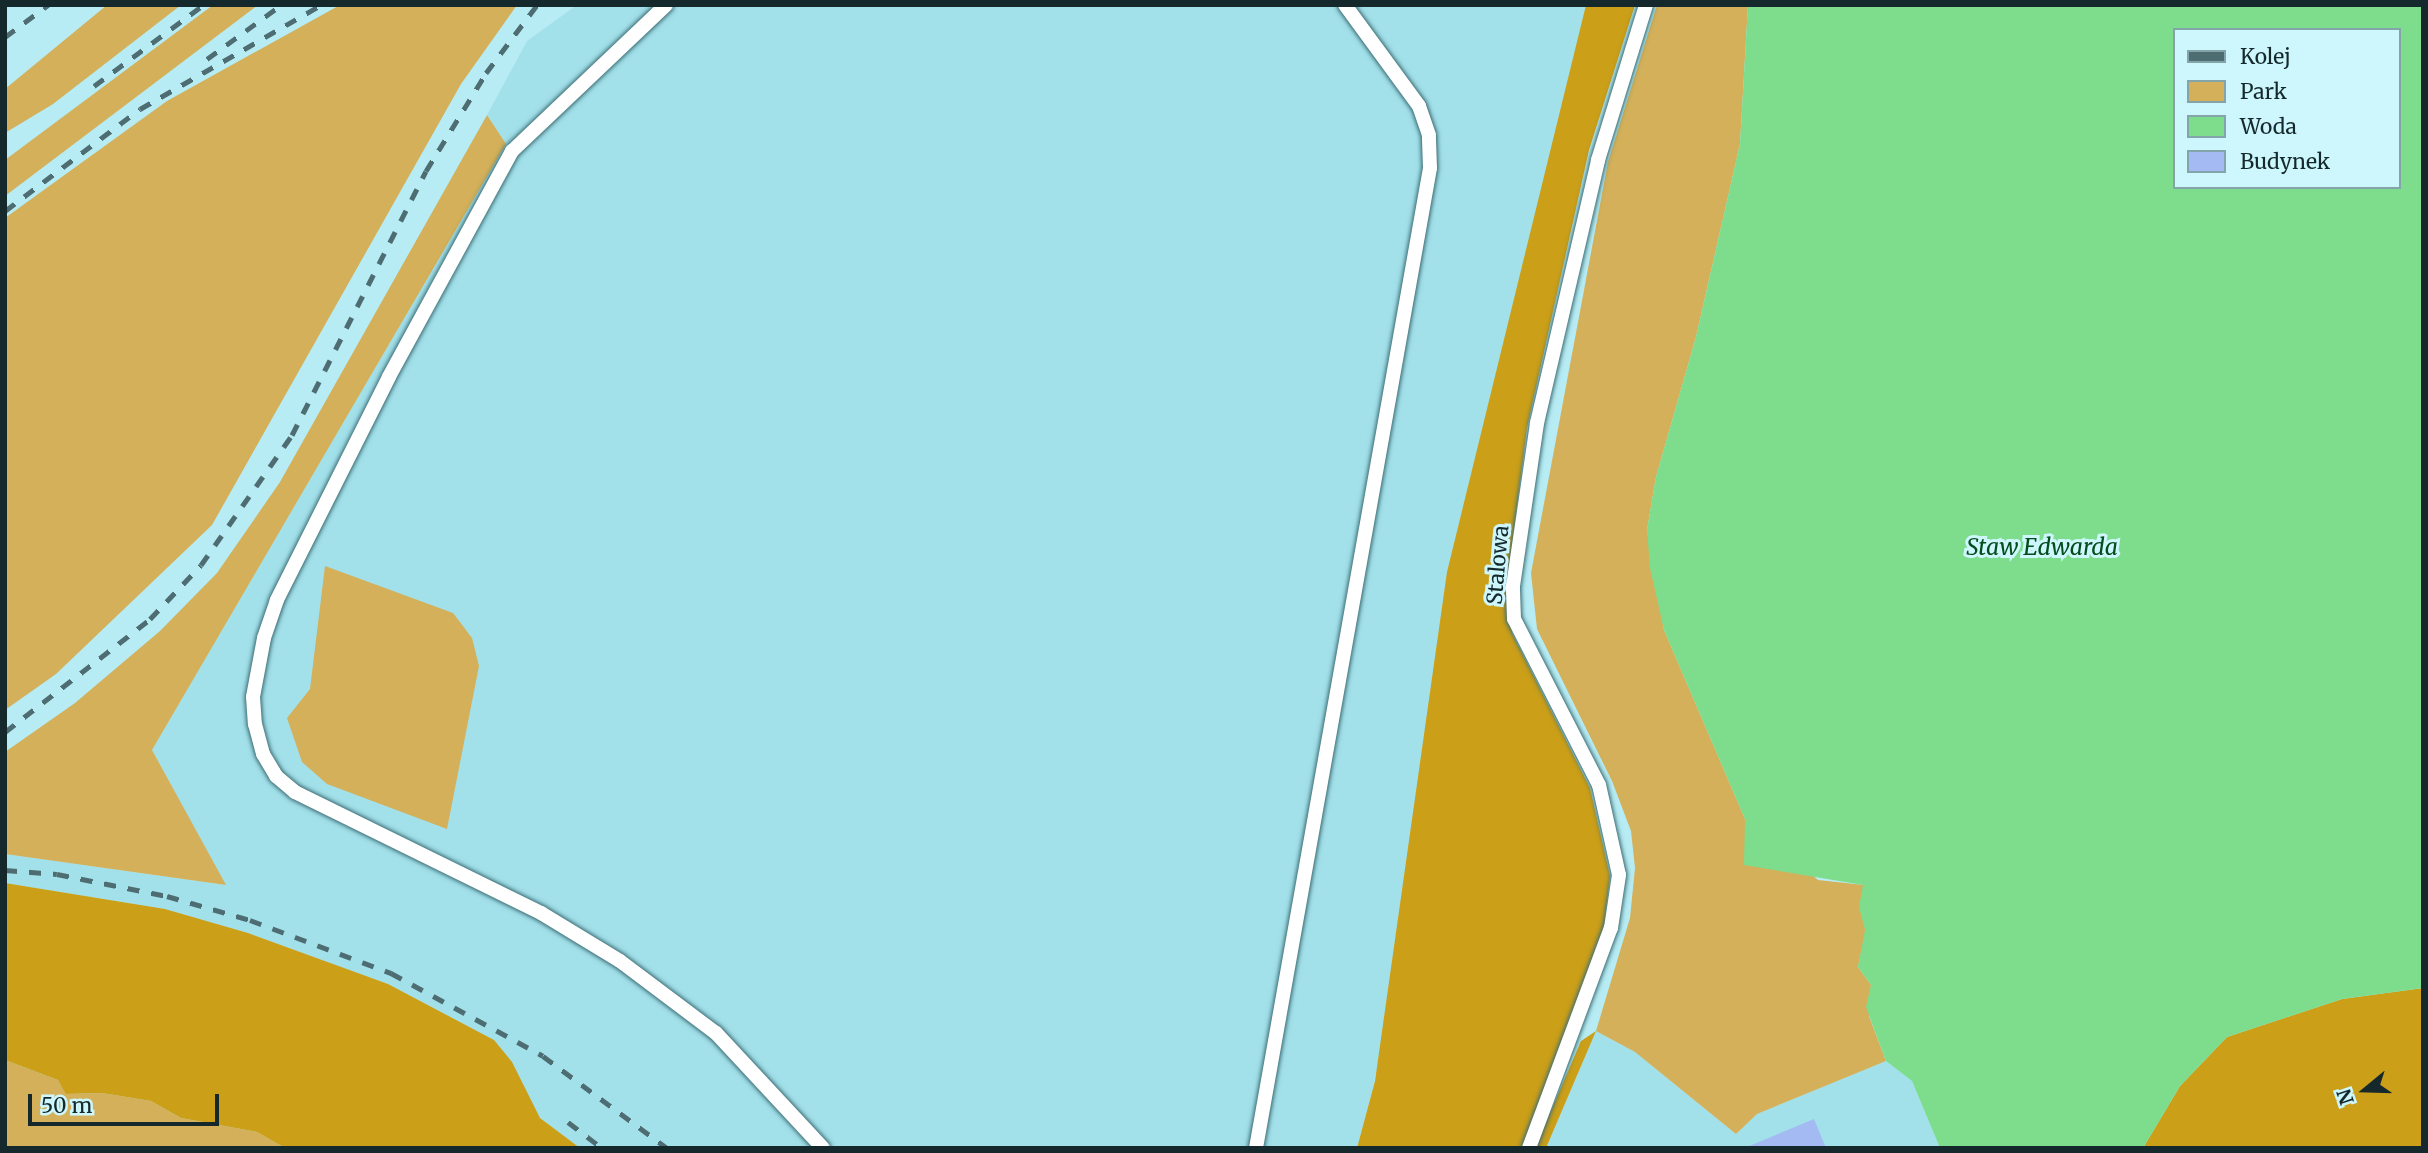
<!DOCTYPE html>
<html>
<head>
<meta charset="utf-8">
<style>
	body { margin:0 }
	#map { position:relative; width:2428px; height:1153px; overflow:hidden; background:#b7ecf4; font-family:Merriweather,serif }
	div>[style] { position:absolute }
	.built>* { inset:0; background:#a2e0ea }
	.green>* { inset:0; background:#d3b059 }
	.forest>* { inset:0; background:#cb9f18 }
	.water>* { inset:0; background:#7edd8d }
	.building>* { inset:0; background:#a3baf3 }
	.roads { filter:drop-shadow(0 0 2px #3c6d74) drop-shadow(0 0 2px #3c6d74) }
	.service>* { height:14px; margin:-7px; padding:0 7px; transform-origin:7px; border-radius:7px; background:#fff }
	.rail>* { height:5px; margin-top:-2.5px; transform-origin:0; background:repeating-linear-gradient(90deg,#4e6d72 0 12px,transparent 0 24px) }
	span { translate:-50% -50%; white-space:nowrap; text-align:center; line-height:1.15; -webkit-text-stroke:6px #cdf7fd; paint-order:stroke }
	.street-label { font-size:21px; color:#15292c }
	.water-label { font-size:23px; color:#044d1b; font-style:italic }
	.frame { position:absolute; inset:0; border:7px solid #15292c; pointer-events:none }
	.legend { position:absolute; left:2173px; top:28px; width:228px; height:161px; box-sizing:border-box; background:#cdf7fd; border:2px solid #83a5a9; margin:0; padding:9px 12px; list-style:none; font-size:21px; color:#15292c }
	.legend li { display:flex; align-items:center; gap:14px; height:35px }
	.legend b { width:35px; border:2px solid #83a5a9 }
	.north { position:absolute; left:2330px; top:1055px; width:70px; height:70px; -webkit-text-stroke:5px #cdf7fd; paint-order:stroke; rotate:251deg; font-size:19px; font-weight:700; line-height:28px; text-align:center; color:#15292c }
	.north::after { content:''; display:block; margin:auto; width:24px; height:32px; background:#15292c; clip-path:polygon(50% 0,100% 100%,50% 72%,0 100%) }
	.scale { position:absolute; left:28px; top:1094px; width:191px; height:32px; box-sizing:border-box; border:4px solid #15292c; border-top:0; padding-left:9px; font-size:21px; line-height:24px; white-space:nowrap; color:#15292c; -webkit-text-stroke:5px #cdf7fd; paint-order:stroke }
</style>
</head>
<body>
<div id="map">
	<div class="built">
		<div style="clip-path:polygon(577px 5px,1587px 5px,1373px 1088px,1357px 1148px,580px 1148px,540px 1118px,494px 1040px,388px 984px,248px 933px,165px 909px,5px 883px,5px 854px,225px 885px,152px 750px,506px 144px,487px 115px,527px 41px)"></div>
		<div style="clip-path:polygon(1596px 1031px,1635px 1052px,1736px 1134px,1757px 1114px,1886px 1061px,1912px 1081px,1940px 1148px,1546px 1148px)"></div>
	</div>
	<div class="green">
		<div style="clip-path:polygon(107px 5px,181px 5px,53px 104px,5px 133px,5px 89px)"></div>
		<div style="clip-path:polygon(213px 5px,258px 5px,5px 196px,5px 160px)"></div>
		<div style="clip-path:polygon(340px 5px,517px 5px,461px 84px,212px 525px,56px 674px,5px 710px,5px 218px,167px 101px)"></div>
		<div style="clip-path:polygon(1657px 5px,1748px 5px,1740px 144px,1696px 337px,1656px 477px,1647px 530px,1664px 630px,1745px 819px,1818px 880px,1864px 885px,1860px 907px,1866px 930px,1858px 967px,1871px 985px,1869px 1016px,1886px 1061px,1757px 1114px,1736px 1134px,1635px 1052px,1596px 1031px,1630px 918px,1635px 868px,1631px 831px,1612px 781px,1537px 629px,1531px 573px,1608px 162px)"></div>
		<div style="clip-path:polygon(487px 115px,506px 144px,152px 750px,226px 885px,5px 854px,5px 752px,75px 703px,160px 631px,217px 573px,280px 482px)"></div>
		<div style="clip-path:polygon(325px 566px,453px 613px,472px 638px,479px 666px,447px 829px,327px 784px,302px 762px,287px 718px,310px 689px)"></div>
		<div style="clip-path:polygon(5px 1060px,58px 1080px,67px 1094px,102px 1093px,151px 1101px,181px 1118px,257px 1132px,285px 1148px,5px 1148px)"></div>
	</div>
	<div class="forest">
		<div style="clip-path:polygon(1586px 5px,1635px 5px,1589px 150px,1527px 428px,1507px 585px,1512px 633px,1590px 788px,1610px 876px,1604px 927px,1522px 1148px,1357px 1148px,1375px 1081px,1447px 572px)"></div>
		<div style="clip-path:polygon(5px 883px,165px 909px,248px 933px,388px 984px,494px 1040px,512px 1062px,540px 1118px,580px 1148px,285px 1148px,257px 1132px,181px 1118px,151px 1101px,102px 1093px,66px 1094px,58px 1080px,5px 1060px)"></div>
		<div style="clip-path:polygon(2423px 988px,2423px 1148px,2143px 1148px,2180px 1086px,2227px 1037px,2342px 999px)"></div>
		<div style="clip-path:polygon(1596px 1031px,1546px 1148px,1535px 1148px,1581px 1041px)"></div>
	</div>
	<div class="water">
		<div style="clip-path:polygon(evenodd,1748px 5px,2423px 5px,2423px 988px,2342px 999px,2227px 1037px,2180px 1086px,2143px 1148px,1940px 1148px,1912px 1081px,1886px 1061px,1866px 1007px,1871px 985px,1858px 967px,1865px 930px,1859px 907px,1863px 885px,1744px 865px,1745px 819px,1664px 630px,1650px 568px,1647px 530px,1656px 477px,1696px 337px,1740px 144px,1748px 5px,2174px 30px,2398px 30px,2398px 187px,2174px 187px,2174px 30px)"></div>
	</div>
	<div class="building">
		<div style="clip-path:polygon(1814px 1119px,1826px 1148px,1747px 1148px,1747px 1147px)"></div>
	</div>
	<div class="roads">
		<div class="service">
			<div style="left:666px;top:5px;width:212px;rotate:136.5deg"></div>
			<div style="left:512px;top:151px;width:257px;rotate:118.6deg"></div>
			<div style="left:389px;top:377px;width:250px;rotate:116.7deg"></div>
			<div style="left:277px;top:600px;width:40px;rotate:108.9deg"></div>
			<div style="left:264px;top:638px;width:60px;rotate:100.6deg"></div>
			<div style="left:253px;top:697px;width:27px;rotate:86deg"></div>
			<div style="left:255px;top:724px;width:31px;rotate:75deg"></div>
			<div style="left:263px;top:754px;width:26px;rotate:59deg"></div>
			<div style="left:276px;top:776px;width:25px;rotate:40deg"></div>
			<div style="left:295px;top:792px;width:274px;rotate:26.2deg"></div>
			<div style="left:541px;top:913px;width:92px;rotate:31.3deg"></div>
			<div style="left:620px;top:961px;width:120px;rotate:36.9deg"></div>
			<div style="left:716px;top:1033px;width:157px;rotate:47.1deg"></div>
			<div style="left:1256px;top:1148px;width:995px;rotate:-79.93deg"></div>
			<div style="left:1430px;top:168px;width:33px;rotate:-92deg"></div>
			<div style="left:1429px;top:135px;width:31px;rotate:-109deg"></div>
			<div style="left:1419px;top:106px;width:125px;rotate:-126.2deg"></div>
			<div style="left:1529px;top:1148px;width:235px;rotate:-69.6deg"></div>
			<div style="left:1611px;top:928px;width:54px;rotate:-81.4deg"></div>
			<div style="left:1619px;top:875px;width:92px;rotate:-102.5deg"></div>
			<div style="left:1599px;top:785px;width:186px;rotate:-117.1deg"></div>
			<div style="left:1514px;top:619px;width:33px;rotate:-92deg"></div>
			<div style="left:1513px;top:586px;width:165px;rotate:-81.6deg"></div>
			<div style="left:1537px;top:423px;width:270px;rotate:-76.9deg"></div>
			<div style="left:1598px;top:160px;width:162px;rotate:-72.8deg"></div>
		</div>
	</div>
	<div class="rail">
		<div style="left:5px;top:37px;width:54px;rotate:-36.7deg"></div>
		<div style="left:207px;top:59px;width:92px;rotate:-36.1deg"></div>
		<div style="left:94px;top:86px;width:136px;rotate:-36.6deg"></div>
		<div style="left:5px;top:211px;width:169px;rotate:-37.1deg"></div>
		<div style="left:140px;top:109px;width:209px;rotate:-29.9deg"></div>
		<div style="left:5px;top:732px;width:184px;rotate:-37.9deg"></div>
		<div style="left:150px;top:619px;width:74px;rotate:-46.6deg"></div>
		<div style="left:201px;top:565px;width:159px;rotate:-55deg"></div>
		<div style="left:292px;top:435px;width:296px;rotate:-63.1deg"></div>
		<div style="left:426px;top:171px;width:115px;rotate:-58.5deg"></div>
		<div style="left:486px;top:73px;width:85px;rotate:-53.1deg"></div>
		<div style="left:5px;top:870px;width:52px;rotate:4.4deg"></div>
		<div style="left:57px;top:874px;width:112px;rotate:11.3deg"></div>
		<div style="left:167px;top:896px;width:86px;rotate:16.1deg"></div>
		<div style="left:250px;top:920px;width:151px;rotate:20.6deg"></div>
		<div style="left:391px;top:973px;width:173px;rotate:28.6deg"></div>
		<div style="left:543px;top:1056px;width:154px;rotate:36.6deg"></div>
		<div style="left:568px;top:1122px;width:43px;rotate:37.4deg"></div>
	</div>
	<div class="street-label">
		<span style="left:1498px;top:565px;rotate:-85deg">Stalowa</span>
	</div>
	<div class="water-label">
		<span style="left:2042px;top:547px">Staw Edwarda</span>
	</div>
	<div class="frame"></div>
	<ul class="legend">
	<li><b style="height:9px;background:#4e6d72"></b>Kolej</li>
	<li><b style="height:19px;background:#d3b059"></b>Park</li>
	<li><b style="height:19px;background:#7edd8d"></b>Woda</li>
	<li><b style="height:19px;background:#a3baf3"></b>Budynek</li>
	</ul>
	<div class="north">N</div>
	<div class="scale">50 m</div>
</div>
</body>
</html>
